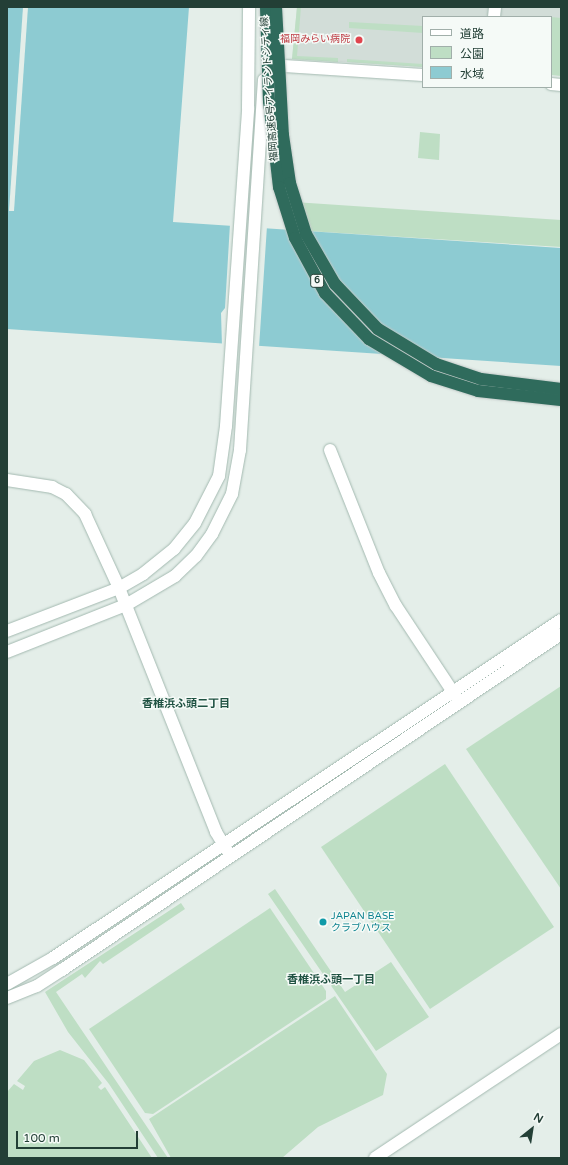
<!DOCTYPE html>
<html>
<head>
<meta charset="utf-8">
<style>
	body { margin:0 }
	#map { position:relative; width:568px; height:1165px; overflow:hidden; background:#e4eee9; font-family:"Varela Round","Noto Sans JP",sans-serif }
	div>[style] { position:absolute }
	.built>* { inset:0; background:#d2ddd8 }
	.green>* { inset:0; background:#bedec4 }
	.water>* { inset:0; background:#8dcbd2 }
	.pier>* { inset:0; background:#e4eee9 }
	.roads { filter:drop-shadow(0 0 1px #a3b9b0) drop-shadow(0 0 1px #a3b9b0) }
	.secondary>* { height:12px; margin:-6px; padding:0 6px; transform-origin:6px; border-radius:6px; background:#fff }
	.bridges { filter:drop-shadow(0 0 1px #c1c9c7) drop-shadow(0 0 1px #c1c9c7) }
	.highway-bridge>* { height:12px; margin:-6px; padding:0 6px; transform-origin:6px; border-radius:6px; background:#2f6b5c }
	.dots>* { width:11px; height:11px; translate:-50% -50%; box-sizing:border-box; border:2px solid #f5faf7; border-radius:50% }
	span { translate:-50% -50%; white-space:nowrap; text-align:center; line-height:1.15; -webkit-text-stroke:3px #f5faf7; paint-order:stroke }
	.shield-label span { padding:1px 3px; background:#f5faf7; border:1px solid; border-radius:3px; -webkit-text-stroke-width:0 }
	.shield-label { font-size:9px; color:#233f36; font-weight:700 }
	.health-label { font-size:10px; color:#be3a42 }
	.right { translate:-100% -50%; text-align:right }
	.street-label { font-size:10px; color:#233f36 }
	.culture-label { font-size:10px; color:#0d838f }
	.left { translate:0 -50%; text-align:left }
	.neighbourhood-label { font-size:11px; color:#1f5242; font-weight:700 }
	.frame { position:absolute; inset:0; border:8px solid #233f36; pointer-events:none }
	.legend { position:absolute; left:422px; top:16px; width:130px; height:72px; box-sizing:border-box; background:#f5faf7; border:1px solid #a1afaa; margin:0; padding:5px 7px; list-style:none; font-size:12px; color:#233f36 }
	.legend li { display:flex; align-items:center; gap:8px; height:20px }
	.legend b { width:20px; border:1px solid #a1afaa }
	.north { position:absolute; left:512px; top:1109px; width:40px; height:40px; -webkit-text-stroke:3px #f5faf7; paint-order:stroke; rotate:30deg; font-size:11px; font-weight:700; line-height:16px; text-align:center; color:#233f36 }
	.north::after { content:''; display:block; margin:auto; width:14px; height:18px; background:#233f36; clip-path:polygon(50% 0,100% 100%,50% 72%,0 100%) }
	.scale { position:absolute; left:16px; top:1131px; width:122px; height:18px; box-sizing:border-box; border:2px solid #233f36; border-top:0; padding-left:5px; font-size:12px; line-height:14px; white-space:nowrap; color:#233f36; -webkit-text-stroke:3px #f5faf7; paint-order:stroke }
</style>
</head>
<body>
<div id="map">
	<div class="built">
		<div style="clip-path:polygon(297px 7px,561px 7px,561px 75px,551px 75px,551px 17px,423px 17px,423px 67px,292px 59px)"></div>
	</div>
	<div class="green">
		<div style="clip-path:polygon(297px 7px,301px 7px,297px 56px,338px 58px,338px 62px,292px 59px)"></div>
		<div style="clip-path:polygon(551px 17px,561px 18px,561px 76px,551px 75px)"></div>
		<div style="clip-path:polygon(349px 22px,423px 26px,423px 33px,349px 28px)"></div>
		<div style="clip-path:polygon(347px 59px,423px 64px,423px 67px,347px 62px)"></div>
		<div style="clip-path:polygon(420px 132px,440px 134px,439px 160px,418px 158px)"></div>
		<div style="clip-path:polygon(294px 202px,561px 220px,561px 247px,292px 230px)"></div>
		<div style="clip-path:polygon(561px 686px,561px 889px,466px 749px)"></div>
		<div style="clip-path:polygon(445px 764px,554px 927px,430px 1009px,321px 847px)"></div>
		<div style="clip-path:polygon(275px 889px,345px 992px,391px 962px,429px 1017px,376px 1051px,268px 894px)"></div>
		<div style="clip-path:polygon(181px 903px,185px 909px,103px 964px,100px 961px,85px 978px,82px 974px,56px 992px,168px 1158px,158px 1158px,109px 1084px,68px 1032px,45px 992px)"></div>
		<div style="clip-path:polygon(270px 908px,326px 991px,326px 999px,153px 1114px,145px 1113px,89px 1029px)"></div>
		<div style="clip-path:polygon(335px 996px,387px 1074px,383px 1095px,318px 1127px,282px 1158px,171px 1158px,149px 1119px)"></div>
		<div style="clip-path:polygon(60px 1050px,84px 1060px,102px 1083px,98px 1087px,101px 1090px,105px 1087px,152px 1158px,7px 1158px,7px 1092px,14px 1084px,23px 1090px,25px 1086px,17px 1081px,34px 1061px)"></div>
	</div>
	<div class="water">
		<div style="clip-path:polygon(7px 7px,189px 7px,173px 222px,561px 248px,561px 366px,7px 329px)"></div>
	</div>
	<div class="pier">
		<div style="clip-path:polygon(23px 7px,28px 7px,14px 211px,9px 211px)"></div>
		<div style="clip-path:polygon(230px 224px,267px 226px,259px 348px,222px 346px,221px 313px,225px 308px)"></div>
	</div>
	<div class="roads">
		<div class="secondary">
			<div style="left:494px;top:17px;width:10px;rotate:-84deg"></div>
			<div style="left:269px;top:65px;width:154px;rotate:3.7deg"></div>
			<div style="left:551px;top:84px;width:10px;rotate:6deg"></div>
			<div style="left:330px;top:450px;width:132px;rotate:68.3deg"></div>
			<div style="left:379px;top:573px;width:37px;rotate:63deg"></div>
			<div style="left:396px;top:606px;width:110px;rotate:56.5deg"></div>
			<div style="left:7px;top:480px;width:46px;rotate:8.8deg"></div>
			<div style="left:52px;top:487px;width:16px;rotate:27deg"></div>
			<div style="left:66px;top:494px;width:28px;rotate:46deg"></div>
			<div style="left:85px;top:514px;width:81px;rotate:65.3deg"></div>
			<div style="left:119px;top:588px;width:263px;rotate:68.3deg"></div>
			<div style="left:216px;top:832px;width:21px;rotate:59deg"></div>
			<div style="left:7px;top:631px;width:120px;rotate:-21deg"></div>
			<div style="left:119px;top:588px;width:28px;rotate:-30deg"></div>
			<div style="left:143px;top:574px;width:40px;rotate:-39deg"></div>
			<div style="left:174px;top:549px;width:33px;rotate:-51deg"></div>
			<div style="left:195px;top:523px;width:53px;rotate:-62.9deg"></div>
			<div style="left:219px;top:476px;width:50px;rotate:-82deg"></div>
			<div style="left:226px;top:426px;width:319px;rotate:-86deg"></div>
			<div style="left:248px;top:108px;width:101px;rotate:-89.4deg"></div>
			<div style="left:7px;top:652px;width:128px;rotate:-21.6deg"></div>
			<div style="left:126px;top:605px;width:57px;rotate:-30.6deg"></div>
			<div style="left:175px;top:576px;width:29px;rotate:-44deg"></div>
			<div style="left:196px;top:556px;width:27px;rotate:-54deg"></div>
			<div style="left:212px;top:534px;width:45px;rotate:-63.4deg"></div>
			<div style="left:232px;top:494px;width:45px;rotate:-79.7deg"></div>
			<div style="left:240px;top:450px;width:371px;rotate:-86.3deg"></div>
			<div style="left:7px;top:984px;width:53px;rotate:-29.5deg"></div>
			<div style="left:53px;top:958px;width:610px;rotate:-33.64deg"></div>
			<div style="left:7px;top:998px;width:32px;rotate:-22deg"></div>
			<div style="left:37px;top:986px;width:30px;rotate:-33deg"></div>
			<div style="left:62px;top:970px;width:602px;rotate:-33.95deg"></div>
			<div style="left:375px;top:1158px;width:224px;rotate:-33.7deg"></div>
		</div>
	</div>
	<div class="bridges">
		<div class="highway-bridge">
			<div style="left:266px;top:7px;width:94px;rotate:88.2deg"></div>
			<div style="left:269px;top:101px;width:87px;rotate:83.4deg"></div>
			<div style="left:279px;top:187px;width:53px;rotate:72.6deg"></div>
			<div style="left:295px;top:238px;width:63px;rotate:61.4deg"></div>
			<div style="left:325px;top:293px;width:64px;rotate:46.3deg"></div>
			<div style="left:369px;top:339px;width:72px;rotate:30.8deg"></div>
			<div style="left:431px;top:376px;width:49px;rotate:17.7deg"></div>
			<div style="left:478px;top:391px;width:83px;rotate:6.2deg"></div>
			<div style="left:276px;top:7px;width:128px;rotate:86.9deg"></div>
			<div style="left:283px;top:135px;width:49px;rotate:81.7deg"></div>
			<div style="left:290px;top:183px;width:53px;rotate:72.6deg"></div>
			<div style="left:306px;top:234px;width:58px;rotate:59.9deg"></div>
			<div style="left:335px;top:284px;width:62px;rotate:46.3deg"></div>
			<div style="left:378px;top:329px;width:68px;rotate:31.1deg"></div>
			<div style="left:436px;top:364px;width:47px;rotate:18.4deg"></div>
			<div style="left:481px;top:379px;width:81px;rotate:7.1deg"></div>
		</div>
	</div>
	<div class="dots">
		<div style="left:359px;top:40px;background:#e0444e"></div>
		<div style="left:323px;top:922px;background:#0f9aa8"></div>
	</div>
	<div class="shield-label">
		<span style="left:317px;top:281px">6</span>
	</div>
	<div class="health-label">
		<span class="right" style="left:350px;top:40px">福岡みらい病院</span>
	</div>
	<div class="street-label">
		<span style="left:270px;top:89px;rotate:-94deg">福岡高速6号アイランドシティ線</span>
	</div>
	<div class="culture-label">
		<span class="left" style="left:331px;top:922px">JAPAN BASE<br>クラブハウス</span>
	</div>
	<div class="neighbourhood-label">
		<span style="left:186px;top:704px">香椎浜ふ頭二丁目</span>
		<span style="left:331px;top:980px">香椎浜ふ頭一丁目</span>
	</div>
	<div class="frame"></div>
	<ul class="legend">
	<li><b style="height:5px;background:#fff"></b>道路</li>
	<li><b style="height:11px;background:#bedec4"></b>公園</li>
	<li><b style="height:11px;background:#8dcbd2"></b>水域</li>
	</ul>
	<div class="north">N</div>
	<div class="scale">100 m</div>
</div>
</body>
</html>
